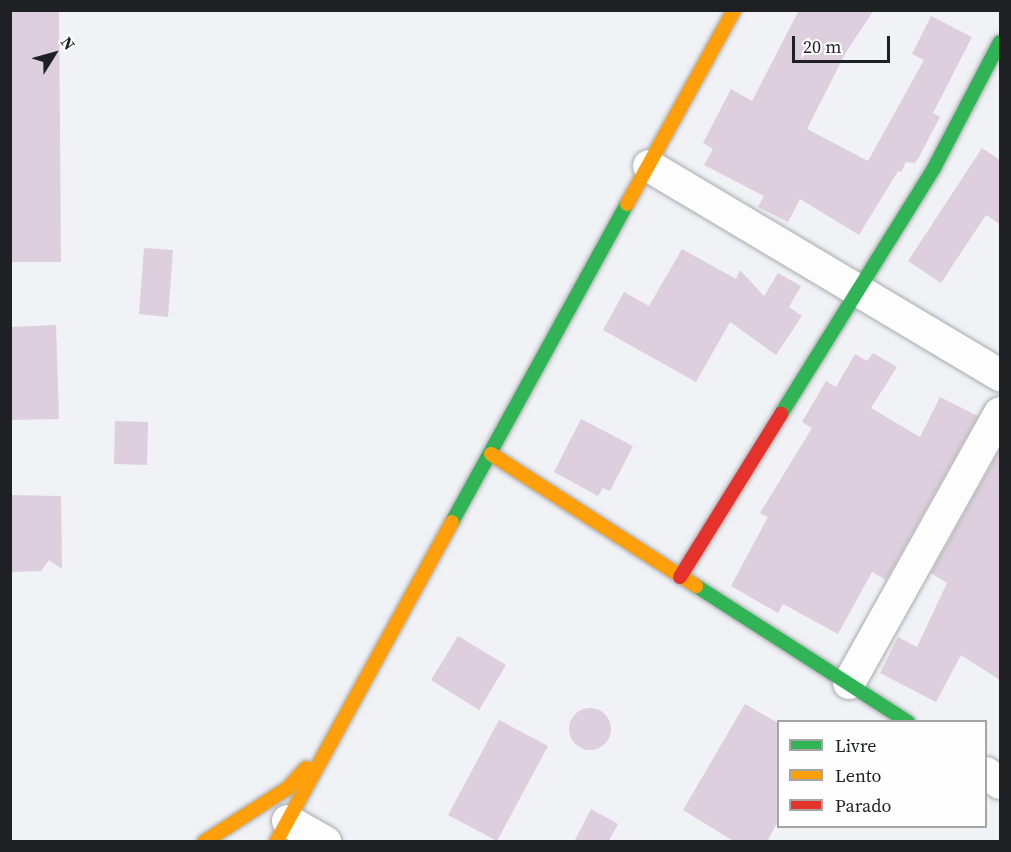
<!DOCTYPE html>
<html>
<head>
<meta charset="utf-8">
<style>
	body { margin:0 }
	#map { position:relative; width:1011px; height:852px; overflow:hidden; background:#f0f2f6; font-family:"Source Serif 4",serif }
	div>[style] { position:absolute }
	.building>* { inset:0; background:#ddcfdd }
	.round { border-radius:50% }
	.roads { filter:drop-shadow(0 0 2px #a8a9ac) drop-shadow(0 0 2px #a8a9ac) }
	.street>* { height:32px; margin:-16px; padding:0 16px; transform-origin:16px; border-radius:16px; background:#fdfdfe }
	.fast>* { height:14px; margin:-7px; padding:0 7px; transform-origin:7px; border-radius:7px; background:#30b455 }
	.slow>* { height:14px; margin:-7px; padding:0 7px; transform-origin:7px; border-radius:7px; background:#ff9f0a }
	.jam>* { height:14px; margin:-7px; padding:0 7px; transform-origin:7px; border-radius:7px; background:#e5322d }
	span { translate:-50% -50%; white-space:nowrap; text-align:center; line-height:1.15; -webkit-text-stroke:5px #fefefe; paint-order:stroke }
	.frame { position:absolute; inset:0; border:12px solid #1f2023; pointer-events:none }
	.legend { position:absolute; left:777px; top:720px; width:210px; height:108px; box-sizing:border-box; background:#fefefe; border:2px solid #a5a5a6; margin:0; padding:8px 10px; list-style:none; font-size:18px; color:#1f2023 }
	.legend li { display:flex; align-items:center; gap:12px; height:30px }
	.legend b { width:30px; border:2px solid #a5a5a6 }
	.north { position:absolute; left:24px; top:24px; width:60px; height:60px; -webkit-text-stroke:4px #fefefe; paint-order:stroke; rotate:53deg; font-size:16px; font-weight:700; line-height:24px; text-align:center; color:#1f2023 }
	.north::after { content:''; display:block; margin:auto; width:21px; height:27px; background:#1f2023; clip-path:polygon(50% 0,100% 100%,50% 72%,0 100%) }
	.scale { position:absolute; left:792px; top:36px; width:98px; height:27px; box-sizing:border-box; border:3px solid #1f2023; border-top:0; padding-left:8px; font-size:18px; line-height:21px; white-space:nowrap; color:#1f2023; -webkit-text-stroke:4px #fefefe; paint-order:stroke }
</style>
</head>
<body>
<div id="map">
	<div class="building">
		<div style="clip-path:polygon(10px 10px,59px 10px,61px 262px,10px 262px)"></div>
		<div style="clip-path:polygon(799px 10px,874px 10px,846px 52px,807px 129px,868px 161px,924px 60px,912px 54px,931px 16px,972px 37px,933px 113px,940px 117px,918px 159px,915px 163px,906px 162px,901px 172px,898px 171px,859px 235px,800px 199px,788px 222px,758px 207px,764px 196px,704px 165px,713px 149px,703px 143px,731px 89px,752px 101px)"></div>
		<div style="clip-path:polygon(982px 148px,1000px 160px,1000px 224px,986px 215px,941px 283px,908px 261px)"></div>
		<div style="clip-path:polygon(144px 248px,173px 250px,168px 317px,139px 314px)"></div>
		<div style="clip-path:polygon(682px 249px,736px 279px,740px 270px,764px 296px,778px 273px,801px 286px,789px 307px,802px 316px,776px 355px,730px 322px,696px 382px,603px 330px,624px 292px,649px 306px)"></div>
		<div style="clip-path:polygon(56px 325px,59px 419px,10px 420px,10px 327px)"></div>
		<div style="clip-path:polygon(873px 353px,897px 367px,871px 408px,920px 437px,940px 397px,978px 416px,886px 580px,872px 572px,838px 634px,783px 604px,778px 613px,731px 586px,768px 517px,760px 513px,812px 428px,802px 422px,826px 381px,836px 387px,855px 354px,867px 361px)"></div>
		<div style="clip-path:polygon(581px 419px,633px 446px,610px 491px,603px 488px,598px 496px,554px 472px)"></div>
		<div style="clip-path:polygon(115px 421px,148px 422px,147px 465px,114px 464px)"></div>
		<div style="clip-path:polygon(1000px 449px,1000px 680px,961px 655px,936px 702px,880px 673px,898px 637px,917px 647px,947px 583px,931px 573px)"></div>
		<div style="clip-path:polygon(10px 495px,61px 496px,62px 569px,49px 560px,41px 571px,10px 572px)"></div>
		<div style="clip-path:polygon(458px 636px,506px 665px,479px 710px,431px 680px)"></div>
		<div style="clip-path:polygon(745px 704px,778px 723px,778px 821px,767px 842px,735px 842px,683px 810px)"></div>
		<div class="round" style="left:569px;top:708px;width:42px;height:42px"></div>
		<div style="clip-path:polygon(499px 720px,548px 746px,497px 841px,448px 815px)"></div>
		<div style="clip-path:polygon(591px 809px,618px 824px,608px 842px,574px 842px)"></div>
	</div>
	<div class="roads">
		<div class="street">
			<div style="left:649px;top:166px;width:409px;rotate:30.8deg"></div>
			<div style="left:849px;top:683px;width:309px;rotate:-60.8deg"></div>
			<div style="left:986px;top:773px;width:17px;rotate:36deg"></div>
			<div style="left:288px;top:821px;width:43px;rotate:29.6deg"></div>
		</div>
		<div class="fast">
			<div style="left:781px;top:414px;width:290px;rotate:-58.1deg"></div>
			<div style="left:934px;top:168px;width:142px;rotate:-62.4deg"></div>
			<div style="left:452px;top:522px;width:363px;rotate:-61.2deg"></div>
			<div style="left:696px;top:586px;width:252px;rotate:32.7deg"></div>
		</div>
		<div class="slow">
			<div style="left:627px;top:204px;width:222px;rotate:-61.1deg"></div>
			<div style="left:491px;top:454px;width:244px;rotate:32.8deg"></div>
			<div style="left:204px;top:842px;width:100px;rotate:-32.7deg"></div>
			<div style="left:288px;top:788px;width:27px;rotate:-48deg"></div>
			<div style="left:276px;top:842px;width:365px;rotate:-61.2deg"></div>
		</div>
		<div class="jam">
			<div style="left:680px;top:577px;width:192px;rotate:-58.2deg"></div>
		</div>
	</div>
	<div class="frame"></div>
	<ul class="legend">
	<li><b style="height:8px;background:#30b455"></b>Livre</li>
	<li><b style="height:8px;background:#ff9f0a"></b>Lento</li>
	<li><b style="height:8px;background:#e5322d"></b>Parado</li>
	</ul>
	<div class="north">N</div>
	<div class="scale">20 m</div>
</div>
</body>
</html>
